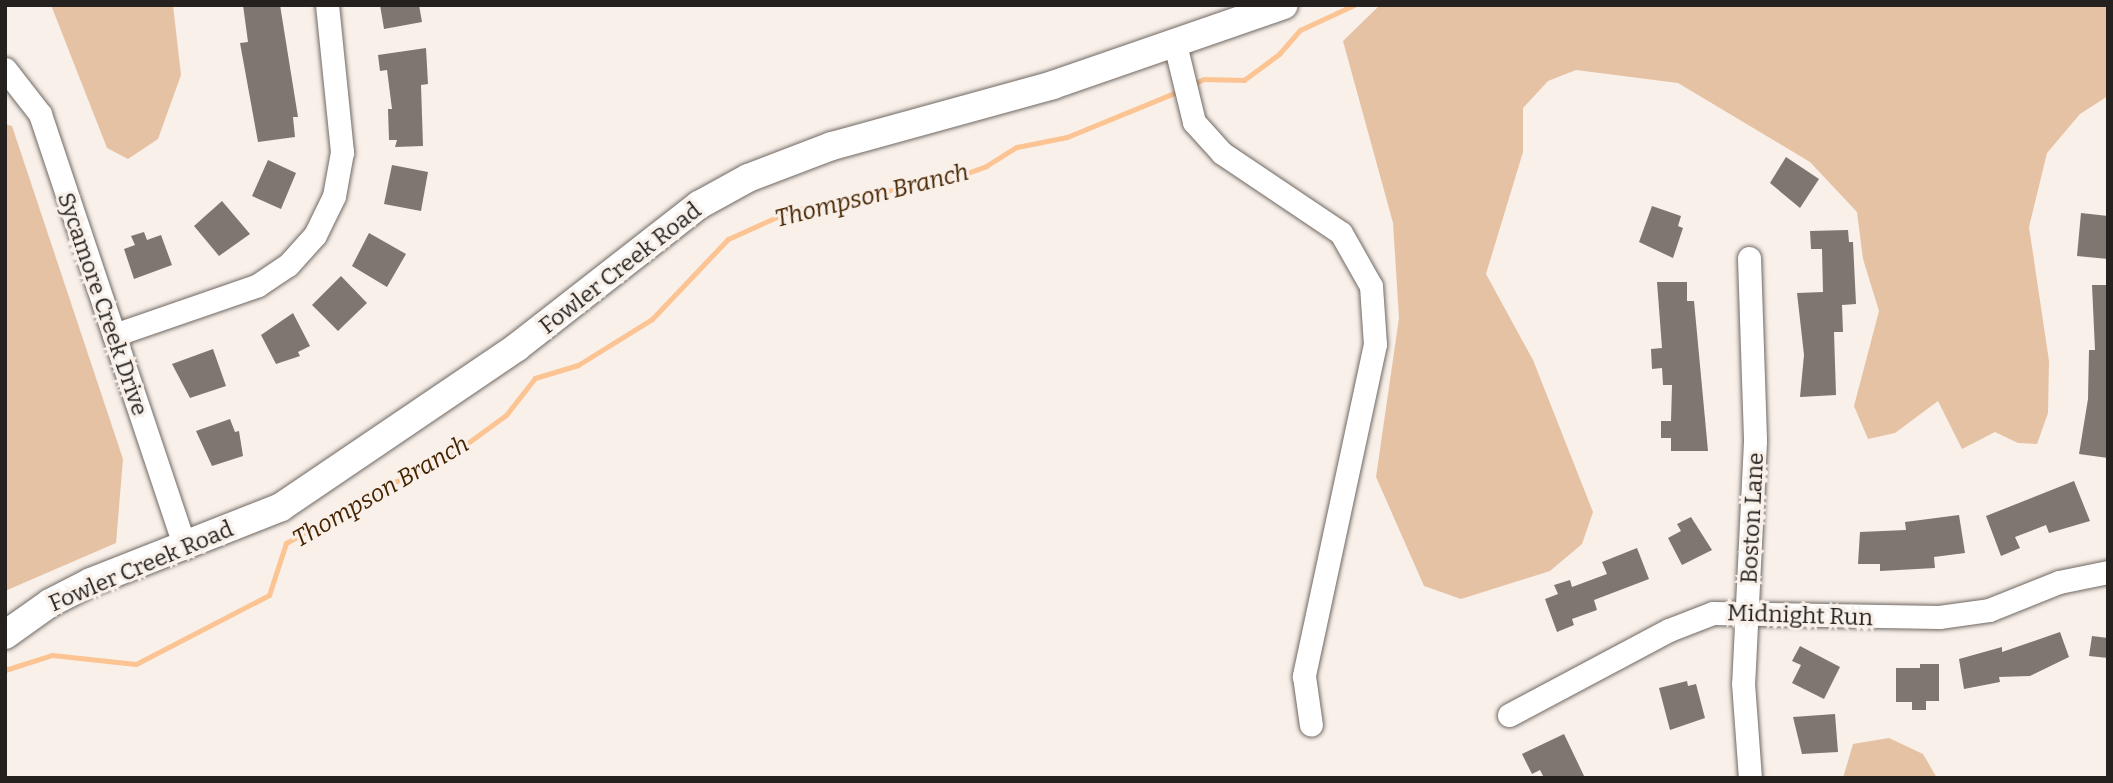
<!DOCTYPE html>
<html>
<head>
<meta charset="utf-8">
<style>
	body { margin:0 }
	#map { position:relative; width:2113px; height:783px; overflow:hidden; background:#f8f0e9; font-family:Bitter,serif }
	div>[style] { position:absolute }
	.green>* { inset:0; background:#e6c2a5 }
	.stream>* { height:5px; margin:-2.5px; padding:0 2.5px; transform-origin:2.5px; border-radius:2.5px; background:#fcc393 }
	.building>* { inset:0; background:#7e7670 }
	.roads { filter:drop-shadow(0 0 2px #706863) drop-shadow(0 0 2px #706863) }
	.minor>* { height:23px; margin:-11.5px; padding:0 11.5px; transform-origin:11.5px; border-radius:11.5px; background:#fff }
	.major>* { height:28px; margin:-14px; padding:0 14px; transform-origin:14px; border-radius:14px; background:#fff }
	span { translate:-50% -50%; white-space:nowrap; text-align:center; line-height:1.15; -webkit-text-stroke:6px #f8f0e9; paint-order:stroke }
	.street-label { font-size:23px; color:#24211f }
	.water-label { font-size:24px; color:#462300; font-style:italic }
	.frame { position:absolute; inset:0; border:7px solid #24211f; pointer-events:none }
</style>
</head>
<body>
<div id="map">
	<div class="green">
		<div style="clip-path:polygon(51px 5px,173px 5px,181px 75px,158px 139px,128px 159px,107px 148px)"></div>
		<div style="clip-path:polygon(1380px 5px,2108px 5px,2108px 96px,2080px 114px,2047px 153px,2029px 227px,2049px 361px,2048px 413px,2037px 444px,2018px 443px,1995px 432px,1962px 449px,1938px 401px,1895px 433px,1868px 439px,1854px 406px,1879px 311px,1863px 259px,1857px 212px,1810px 162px,1678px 83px,1576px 70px,1548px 81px,1523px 108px,1523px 152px,1486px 274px,1533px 360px,1593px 512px,1582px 544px,1550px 571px,1461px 599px,1424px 586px,1376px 477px,1399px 318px,1393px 223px,1343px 41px)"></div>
		<div style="clip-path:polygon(5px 124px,12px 126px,123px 459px,116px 543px,5px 591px)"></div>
		<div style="clip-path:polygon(1889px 738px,1923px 754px,1937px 778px,1843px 778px,1853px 744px)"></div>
	</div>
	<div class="stream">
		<div style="left:1191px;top:85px;width:14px;rotate:-25deg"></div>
		<div style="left:1204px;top:79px;width:40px;rotate:1.4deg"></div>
		<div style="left:1244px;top:80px;width:44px;rotate:-36.6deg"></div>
		<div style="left:1279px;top:54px;width:32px;rotate:-49deg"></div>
		<div style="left:1300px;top:30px;width:60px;rotate:-24.8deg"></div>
		<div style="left:5px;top:670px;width:49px;rotate:-17.7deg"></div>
		<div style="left:52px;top:655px;width:84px;rotate:6.1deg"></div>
		<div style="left:136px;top:664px;width:150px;rotate:-27.4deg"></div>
		<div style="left:269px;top:595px;width:55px;rotate:-71.9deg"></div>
		<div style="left:286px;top:543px;width:127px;rotate:-29.2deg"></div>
		<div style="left:397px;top:481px;width:45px;rotate:-22deg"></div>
		<div style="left:439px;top:464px;width:83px;rotate:-36.2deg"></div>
		<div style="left:506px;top:415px;width:47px;rotate:-51.9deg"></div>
		<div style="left:535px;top:378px;width:45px;rotate:-16.8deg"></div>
		<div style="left:578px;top:365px;width:87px;rotate:-31.9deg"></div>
		<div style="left:652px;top:319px;width:110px;rotate:-46.5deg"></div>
		<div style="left:728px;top:239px;width:68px;rotate:-24.3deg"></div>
		<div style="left:790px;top:211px;width:173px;rotate:-11.7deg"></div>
		<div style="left:959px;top:176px;width:29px;rotate:-20deg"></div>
		<div style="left:986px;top:166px;width:36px;rotate:-32deg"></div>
		<div style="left:1017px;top:147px;width:51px;rotate:-11.3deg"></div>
		<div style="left:1067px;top:137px;width:121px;rotate:-22.3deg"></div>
	</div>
	<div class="building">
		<div style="clip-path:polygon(243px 5px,280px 5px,298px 117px,293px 117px,295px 137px,258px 142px,240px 43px,248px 42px)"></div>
		<div style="clip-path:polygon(380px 5px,419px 5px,422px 22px,384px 29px)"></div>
		<div style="clip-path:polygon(426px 48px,428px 84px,421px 85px,423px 146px,395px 147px,397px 140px,389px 140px,388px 109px,392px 109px,387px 70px,380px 71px,378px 55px)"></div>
		<div style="clip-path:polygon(1786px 157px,1819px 179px,1800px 208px,1770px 183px)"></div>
		<div style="clip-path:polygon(268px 160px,296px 173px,281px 209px,252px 196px)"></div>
		<div style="clip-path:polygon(392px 165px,428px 172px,421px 211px,384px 204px)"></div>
		<div style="clip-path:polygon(222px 201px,250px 234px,219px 256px,194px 226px)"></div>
		<div style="clip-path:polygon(1652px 206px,1681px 216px,1678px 226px,1683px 228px,1673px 258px,1639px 242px)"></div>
		<div style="clip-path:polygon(2081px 213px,2108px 216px,2108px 259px,2077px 256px)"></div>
		<div style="clip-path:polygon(1848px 230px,1849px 242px,1853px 242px,1856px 304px,1842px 305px,1843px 332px,1834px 332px,1836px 395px,1800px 397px,1804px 355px,1797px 293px,1823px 292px,1822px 249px,1811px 249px,1810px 231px)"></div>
		<div style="clip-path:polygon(144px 232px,147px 240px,161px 235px,172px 265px,134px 279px,124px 249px,135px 245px,131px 236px)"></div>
		<div style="clip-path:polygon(369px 233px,406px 254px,387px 287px,352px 266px)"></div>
		<div style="clip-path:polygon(341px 276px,367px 303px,338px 331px,312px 305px)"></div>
		<div style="clip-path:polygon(1657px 282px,1687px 282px,1687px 301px,1694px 301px,1708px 451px,1671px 451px,1671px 438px,1661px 438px,1661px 421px,1671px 421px,1672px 385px,1663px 385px,1662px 368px,1652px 369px,1651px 349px,1662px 348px)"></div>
		<div style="clip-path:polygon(2092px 285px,2108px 285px,2108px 458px,2079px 454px,2088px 399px,2089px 350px,2095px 350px)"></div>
		<div style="clip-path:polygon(293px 313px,310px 346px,298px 352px,300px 356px,276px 364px,261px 335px)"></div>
		<div style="clip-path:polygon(213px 349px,226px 386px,190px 398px,172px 364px)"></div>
		<div style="clip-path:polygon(230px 419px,235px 432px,239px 431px,243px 456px,212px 466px,196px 431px)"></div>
		<div style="clip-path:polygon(2074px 481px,2090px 521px,2049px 533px,2046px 525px,2015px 537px,2020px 548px,2001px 556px,1986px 516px)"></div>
		<div style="clip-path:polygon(1959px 515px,1965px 553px,1934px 557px,1935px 568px,1880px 571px,1880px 564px,1858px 564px,1860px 532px,1906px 530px,1905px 522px)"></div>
		<div style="clip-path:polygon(1691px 517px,1712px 550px,1682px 565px,1668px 538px,1681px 531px,1677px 524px)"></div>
		<div style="clip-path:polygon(1637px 548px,1649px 579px,1594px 600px,1597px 610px,1572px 619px,1574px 625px,1557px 632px,1545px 599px,1558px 594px,1554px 585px,1570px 580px,1572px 587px,1607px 574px,1602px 562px)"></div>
		<div style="clip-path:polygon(2060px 632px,2069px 657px,2030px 676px,1999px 677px,2000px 682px,1964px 689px,1959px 659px,2002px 647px,2002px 652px)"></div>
		<div style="clip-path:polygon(2092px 636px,2108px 638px,2108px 658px,2089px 656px)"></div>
		<div style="clip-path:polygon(1800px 646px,1840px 667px,1824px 699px,1792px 683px,1801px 665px,1792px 661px)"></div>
		<div style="clip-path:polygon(1920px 664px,1939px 664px,1939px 701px,1926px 701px,1926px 710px,1912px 710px,1912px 702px,1896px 702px,1896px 668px,1920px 668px)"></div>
		<div style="clip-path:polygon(1687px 681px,1688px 686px,1696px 684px,1705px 718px,1670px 730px,1659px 688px)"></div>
		<div style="clip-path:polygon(1835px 714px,1838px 752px,1802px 754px,1793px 717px)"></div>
		<div style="clip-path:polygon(1564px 734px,1585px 778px,1544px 778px,1540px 770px,1532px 774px,1522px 754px)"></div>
	</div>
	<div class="roads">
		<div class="minor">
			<div style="left:1175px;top:44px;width:80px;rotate:76.3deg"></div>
			<div style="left:1194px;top:122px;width:42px;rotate:47.9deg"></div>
			<div style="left:1222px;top:153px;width:143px;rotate:33.9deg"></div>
			<div style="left:1341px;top:233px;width:61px;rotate:60.5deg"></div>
			<div style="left:1371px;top:286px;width:58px;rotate:86.1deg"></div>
			<div style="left:1375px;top:344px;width:340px;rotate:102.1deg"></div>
			<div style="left:1304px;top:676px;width:49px;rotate:81.9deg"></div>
			<div style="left:5px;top:69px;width:57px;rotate:52.1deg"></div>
			<div style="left:40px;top:114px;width:457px;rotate:71.5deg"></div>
			<div style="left:1749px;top:258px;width:183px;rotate:88.1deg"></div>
			<div style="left:1755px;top:441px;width:242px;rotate:92.8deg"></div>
			<div style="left:1743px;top:683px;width:95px;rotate:85.8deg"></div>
			<div style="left:114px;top:335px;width:152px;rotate:-19.1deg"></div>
			<div style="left:258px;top:285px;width:36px;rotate:-34deg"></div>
			<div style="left:288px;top:265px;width:40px;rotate:-48deg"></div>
			<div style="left:315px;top:235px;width:43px;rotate:-64deg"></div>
			<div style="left:334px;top:196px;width:45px;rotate:-79.7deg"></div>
			<div style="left:342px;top:152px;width:148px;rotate:-95.8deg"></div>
			<div style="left:1509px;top:715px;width:181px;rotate:-28deg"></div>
			<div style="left:1669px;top:630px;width:47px;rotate:-21.1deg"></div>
			<div style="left:1713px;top:613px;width:226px;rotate:1deg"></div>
			<div style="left:1939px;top:617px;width:50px;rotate:-8deg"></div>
			<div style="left:1989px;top:610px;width:75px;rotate:-21.8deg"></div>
			<div style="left:2059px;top:582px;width:50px;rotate:-11.5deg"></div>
		</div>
		<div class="major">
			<div style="left:5px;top:635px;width:55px;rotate:-35.4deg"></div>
			<div style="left:50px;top:603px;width:46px;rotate:-27.1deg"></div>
			<div style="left:91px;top:582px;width:204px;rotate:-21.5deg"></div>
			<div style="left:281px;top:507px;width:285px;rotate:-34.1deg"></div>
			<div style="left:517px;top:347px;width:231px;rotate:-38deg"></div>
			<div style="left:699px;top:205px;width:56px;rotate:-28.9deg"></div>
			<div style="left:748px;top:178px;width:90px;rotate:-20.9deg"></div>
			<div style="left:832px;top:146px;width:229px;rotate:-15.4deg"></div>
			<div style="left:1053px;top:85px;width:244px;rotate:-19.1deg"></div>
		</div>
	</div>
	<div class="street-label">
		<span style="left:620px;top:268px;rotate:-38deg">Fowler Creek Road</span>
		<span style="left:103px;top:304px;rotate:71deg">Sycamore Creek Drive</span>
		<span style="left:1752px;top:518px;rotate:-87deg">Boston Lane</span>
		<span style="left:141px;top:566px;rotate:-23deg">Fowler Creek Road</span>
		<span style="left:1800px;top:615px;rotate:2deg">Midnight Run</span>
	</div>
	<div class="water-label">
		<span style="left:872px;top:196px;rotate:-14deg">Thompson Branch</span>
		<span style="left:381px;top:492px;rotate:-30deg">Thompson Branch</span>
	</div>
	<div class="frame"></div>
</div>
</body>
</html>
